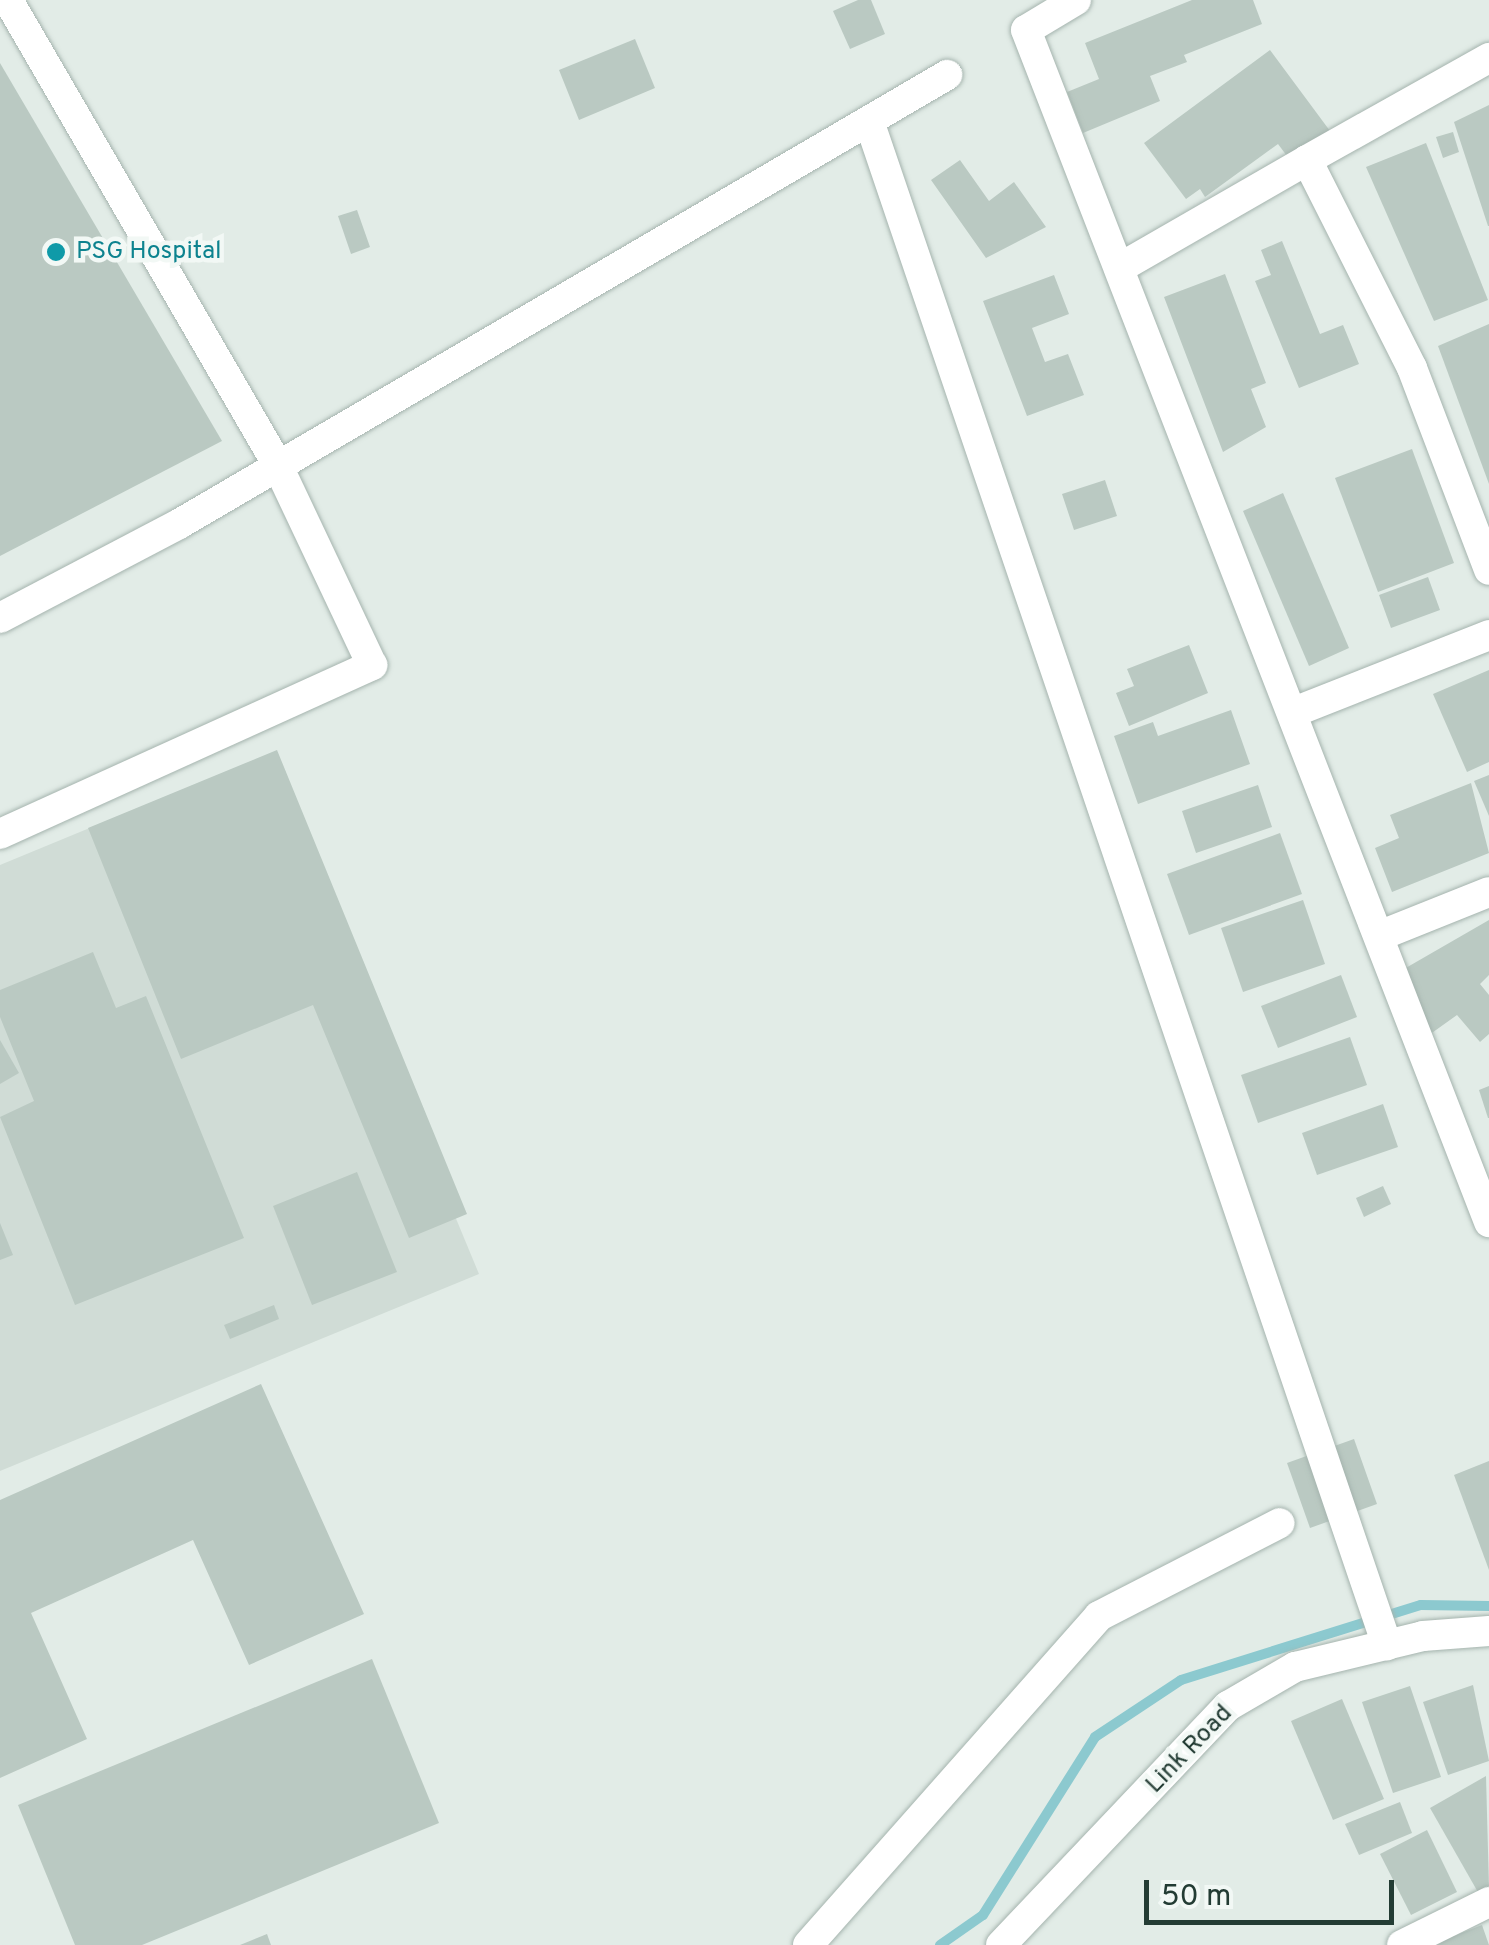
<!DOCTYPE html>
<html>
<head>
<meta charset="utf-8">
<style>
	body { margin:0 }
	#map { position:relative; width:1489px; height:1945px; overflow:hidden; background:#e2ece7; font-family:Overpass,sans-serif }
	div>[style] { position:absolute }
	.built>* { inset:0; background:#d0dcd6 }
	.stream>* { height:10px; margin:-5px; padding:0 5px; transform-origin:5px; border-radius:5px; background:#8cc9cf }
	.building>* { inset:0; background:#bac9c2 }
	.roads { filter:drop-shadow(0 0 2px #a5b4ae) drop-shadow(0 0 2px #a5b4ae) }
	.minor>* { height:30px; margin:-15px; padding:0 15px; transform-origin:15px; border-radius:15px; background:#fff }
	.dots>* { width:28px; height:28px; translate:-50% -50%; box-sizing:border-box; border:5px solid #f2f8f5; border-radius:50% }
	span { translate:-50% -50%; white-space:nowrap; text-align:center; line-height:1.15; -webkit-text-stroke:9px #f2f8f5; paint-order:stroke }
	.culture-label { font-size:25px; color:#0d838f }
	.left { translate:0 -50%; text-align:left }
	.street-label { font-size:25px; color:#233c34 }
	.scale { position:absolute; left:1144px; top:1880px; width:250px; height:45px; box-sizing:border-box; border:5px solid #233c34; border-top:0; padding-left:12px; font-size:30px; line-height:35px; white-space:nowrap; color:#233c34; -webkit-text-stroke:8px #f2f8f5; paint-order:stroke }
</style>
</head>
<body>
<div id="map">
	<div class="built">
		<div style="clip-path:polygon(264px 756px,479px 1274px,0 1471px,0 865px)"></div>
	</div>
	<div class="stream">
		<div style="left:940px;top:1945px;width:52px;rotate:-34.9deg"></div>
		<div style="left:983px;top:1915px;width:210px;rotate:-57.8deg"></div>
		<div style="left:1095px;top:1737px;width:103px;rotate:-33.5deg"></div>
		<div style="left:1181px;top:1680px;width:251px;rotate:-17.4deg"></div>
		<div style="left:1421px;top:1605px;width:68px;rotate:0.8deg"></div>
	</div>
	<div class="building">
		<div style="clip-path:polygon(858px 0,871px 0,885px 34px,850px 49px,833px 11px)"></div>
		<div style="clip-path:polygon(1192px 0,1253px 0,1262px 24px,1184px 55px,1187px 62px,1150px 76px,1160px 101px,1083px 133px,1067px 92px,1099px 79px,1085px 43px)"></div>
		<div style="clip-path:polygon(635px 39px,655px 88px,579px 120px,559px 70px)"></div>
		<div style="clip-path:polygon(1270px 50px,1333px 135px,1293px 164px,1278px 144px,1205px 197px,1200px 189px,1186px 199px,1144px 143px)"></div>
		<div style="clip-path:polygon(0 63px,222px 441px,0 556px)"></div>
		<div style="clip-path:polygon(1489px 105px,1489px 226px,1488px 226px,1454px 122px)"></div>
		<div style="clip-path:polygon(1453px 132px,1459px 152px,1443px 158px,1436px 137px)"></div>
		<div style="clip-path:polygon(1426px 143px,1488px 300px,1434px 321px,1366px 167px)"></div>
		<div style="clip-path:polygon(960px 160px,989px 201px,1014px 182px,1046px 227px,986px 258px,931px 180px)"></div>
		<div style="clip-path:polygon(357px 210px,370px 247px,351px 254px,338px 216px)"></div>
		<div style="clip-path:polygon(1282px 241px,1320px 334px,1343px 325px,1359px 364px,1299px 388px,1255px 281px,1271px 275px,1261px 250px)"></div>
		<div style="clip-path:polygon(1225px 274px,1266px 383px,1251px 389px,1266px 427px,1223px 452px,1164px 297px)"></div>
		<div style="clip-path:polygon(1054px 275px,1069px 314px,1032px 328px,1045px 362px,1068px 354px,1084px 395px,1027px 416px,983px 301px)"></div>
		<div style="clip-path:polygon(1489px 324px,1489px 484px,1438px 346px)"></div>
		<div style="clip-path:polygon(1412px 449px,1454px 563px,1378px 592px,1335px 478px)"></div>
		<div style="clip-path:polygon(1105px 480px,1117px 516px,1074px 530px,1062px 494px)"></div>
		<div style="clip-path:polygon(1283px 493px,1349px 648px,1309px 666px,1243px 511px)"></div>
		<div style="clip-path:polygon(1428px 577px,1440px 610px,1391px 628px,1379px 595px)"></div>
		<div style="clip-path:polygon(1189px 645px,1208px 693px,1129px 726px,1116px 693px,1134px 686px,1127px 669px)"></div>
		<div style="clip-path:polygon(1489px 670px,1489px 762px,1467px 772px,1433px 694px)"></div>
		<div style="clip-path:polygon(1231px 710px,1250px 764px,1138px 804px,1114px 736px,1153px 722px,1158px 736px)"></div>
		<div style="clip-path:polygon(277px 750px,467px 1214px,409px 1238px,313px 1005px,181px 1059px,88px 828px)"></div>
		<div style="clip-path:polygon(1489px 775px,1489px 816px,1474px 781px)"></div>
		<div style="clip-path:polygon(1471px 783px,1489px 853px,1392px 892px,1375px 848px,1399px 838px,1390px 815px)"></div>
		<div style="clip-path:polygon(1258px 785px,1272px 827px,1196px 853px,1182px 811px)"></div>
		<div style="clip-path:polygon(1280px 833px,1302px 894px,1189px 935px,1167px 874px)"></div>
		<div style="clip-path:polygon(1303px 900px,1325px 964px,1243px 992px,1221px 928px)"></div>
		<div style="clip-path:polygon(1489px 920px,1489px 975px,1480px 984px,1489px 995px,1489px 1034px,1480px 1042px,1457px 1015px,1429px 1035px,1404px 969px)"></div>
		<div style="clip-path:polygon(93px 952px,116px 1008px,146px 996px,244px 1238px,75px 1305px,0 1117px,34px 1101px,0 1017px,0 990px)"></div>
		<div style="clip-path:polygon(1341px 975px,1357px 1017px,1278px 1048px,1261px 1006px)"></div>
		<div style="clip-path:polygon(1350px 1037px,1367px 1085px,1258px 1123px,1241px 1075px)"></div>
		<div style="clip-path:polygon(0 1040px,19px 1073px,0 1084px)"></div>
		<div style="clip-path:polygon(1489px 1086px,1489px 1118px,1488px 1118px,1479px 1090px)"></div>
		<div style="clip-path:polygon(1383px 1104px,1398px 1147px,1317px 1175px,1302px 1133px)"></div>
		<div style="clip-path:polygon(357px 1172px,397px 1272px,312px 1305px,273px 1206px)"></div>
		<div style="clip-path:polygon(1383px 1186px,1391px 1204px,1364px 1217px,1356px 1198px)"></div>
		<div style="clip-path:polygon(0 1223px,13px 1255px,0 1260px)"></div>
		<div style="clip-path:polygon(274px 1305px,279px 1319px,230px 1339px,224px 1325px)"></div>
		<div style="clip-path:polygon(261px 1384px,364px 1614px,249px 1665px,193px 1540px,31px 1613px,87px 1739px,0 1778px,0 1500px)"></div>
		<div style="clip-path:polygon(1354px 1439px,1377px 1504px,1310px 1528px,1287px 1463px)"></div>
		<div style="clip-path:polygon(1489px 1461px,1489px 1570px,1454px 1475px)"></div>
		<div style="clip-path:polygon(372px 1659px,439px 1823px,142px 1945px,75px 1945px,18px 1805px)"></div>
		<div style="clip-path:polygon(1473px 1685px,1489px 1761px,1448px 1775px,1423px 1702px)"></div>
		<div style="clip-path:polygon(1410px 1686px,1441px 1777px,1393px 1793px,1362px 1702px)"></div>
		<div style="clip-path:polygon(1342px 1699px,1384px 1799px,1333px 1820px,1291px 1721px)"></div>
		<div style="clip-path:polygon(1486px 1776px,1489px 1888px,1479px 1894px,1430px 1808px)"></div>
		<div style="clip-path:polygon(1400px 1802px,1412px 1833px,1359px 1855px,1345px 1824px)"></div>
		<div style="clip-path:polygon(1427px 1830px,1457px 1892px,1411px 1915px,1380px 1854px)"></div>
		<div style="clip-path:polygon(1482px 1925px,1489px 1945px,1430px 1945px)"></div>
		<div style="clip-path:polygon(267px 1934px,271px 1945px,240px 1945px)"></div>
	</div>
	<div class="roads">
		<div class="minor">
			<div style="left:1076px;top:0;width:58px;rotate:149deg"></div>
			<div style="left:1026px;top:30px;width:1279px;rotate:68.77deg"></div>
			<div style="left:869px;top:121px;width:1610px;rotate:71.23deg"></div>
			<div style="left:1307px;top:160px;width:209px;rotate:-29.3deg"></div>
			<div style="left:1123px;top:266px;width:212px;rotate:-29.9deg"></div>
			<div style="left:1307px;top:160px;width:233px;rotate:63.2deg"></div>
			<div style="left:1412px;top:368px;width:216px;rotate:69.1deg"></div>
			<div style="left:0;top:618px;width:202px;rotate:-27.7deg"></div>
			<div style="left:179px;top:524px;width:890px;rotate:-30.31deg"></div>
			<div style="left:1294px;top:712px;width:210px;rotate:-21.5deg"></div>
			<div style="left:0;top:834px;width:409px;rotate:-24.4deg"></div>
			<div style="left:372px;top:665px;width:225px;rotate:-115.3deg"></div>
			<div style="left:276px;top:462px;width:534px;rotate:-120.12deg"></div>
			<div style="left:1379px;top:936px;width:118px;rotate:-21.8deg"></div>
			<div style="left:808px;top:1945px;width:439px;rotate:-48.5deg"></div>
			<div style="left:1099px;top:1616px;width:203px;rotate:-27.2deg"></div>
			<div style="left:1001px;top:1945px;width:330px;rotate:-46.5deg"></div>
			<div style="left:1228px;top:1706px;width:78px;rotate:-30.2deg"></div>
			<div style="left:1295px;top:1667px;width:132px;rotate:-13.6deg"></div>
			<div style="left:1423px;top:1636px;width:66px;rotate:-4.3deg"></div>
			<div style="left:1402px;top:1945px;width:97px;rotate:-26.3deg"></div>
		</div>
	</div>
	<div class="dots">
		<div style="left:56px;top:252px;background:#0f9aa8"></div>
	</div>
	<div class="culture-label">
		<span class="left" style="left:76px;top:252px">PSG Hospital</span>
	</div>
	<div class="street-label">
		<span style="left:1190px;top:1750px;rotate:-46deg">Link Road</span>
	</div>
	<div class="scale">50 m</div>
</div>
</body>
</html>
